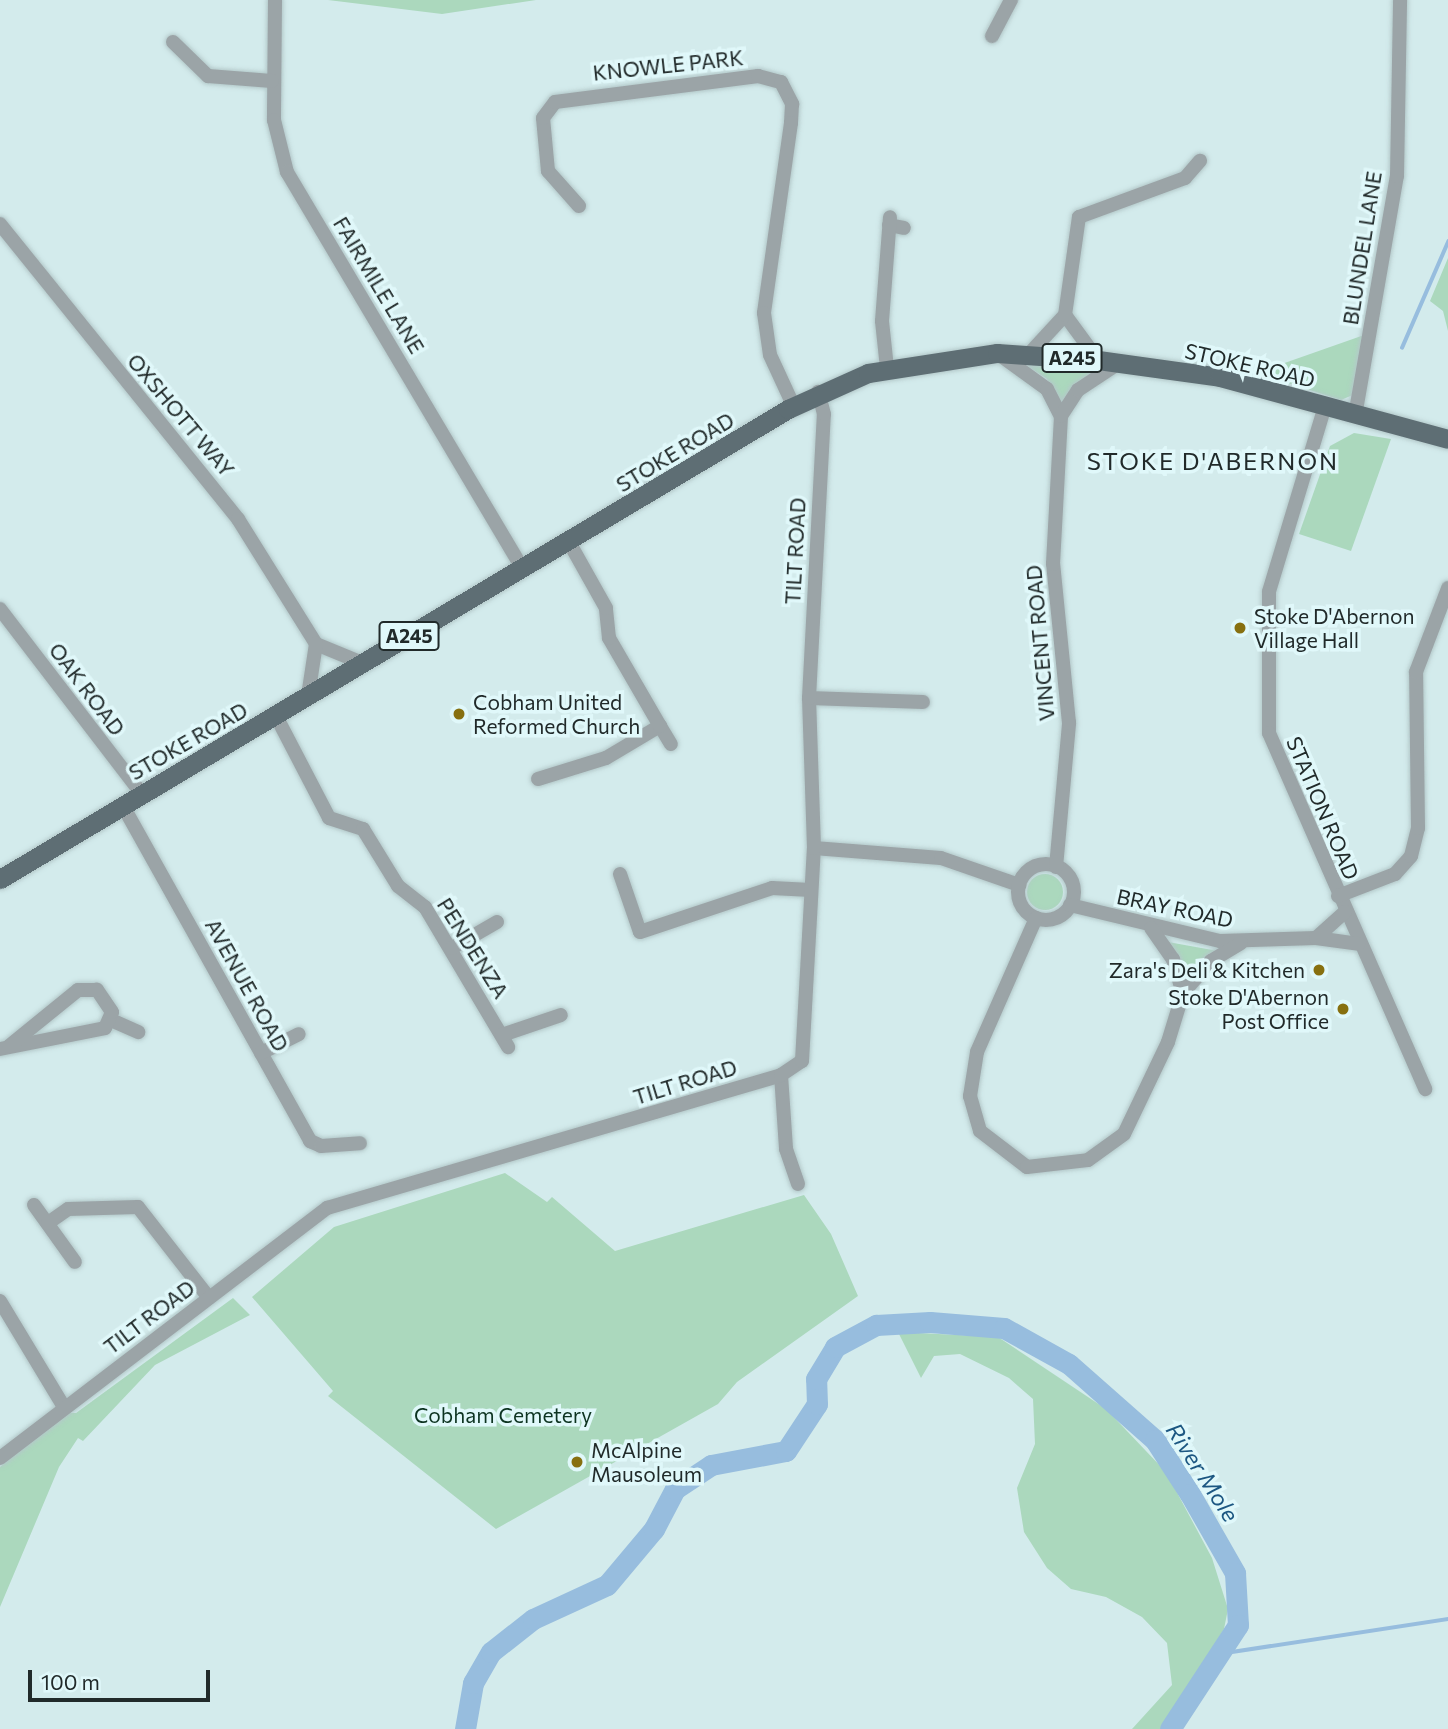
<!DOCTYPE html>
<html>
<head>
<meta charset="utf-8">
<style>
	body { margin:0 }
	#map { position:relative; width:1448px; height:1729px; overflow:hidden; background:#d3ebec; font-family:Commissioner,sans-serif }
	div>[style] { position:absolute }
	.green>* { inset:0; background:#abd8bd }
	.round { border-radius:50% }
	.stream>* { height:3.5px; margin:-1.75px; padding:0 1.75px; transform-origin:1.75px; border-radius:1.75px; background:#97bdde }
	.river>* { height:21px; margin:-10.5px; padding:0 10.5px; transform-origin:10.5px; border-radius:10.5px; background:#97bdde }
	.roads { filter:drop-shadow(0 0 2px #b3c8c9) drop-shadow(0 0 2px #b3c8c9) }
	.minor>* { height:14px; margin:-7px; padding:0 7px; transform-origin:7px; border-radius:7px; background:#9ba4a7 }
	.minor>.ring { margin:-7px; padding:0; box-sizing:content-box; background:none; border:14px solid #9ba4a7; border-radius:50% }
	.major>* { height:19px; margin:-9.5px; padding:0 9.5px; transform-origin:9.5px; border-radius:9.5px; background:#5e6e74 }
	.dots>* { width:19px; height:19px; translate:-50% -50%; box-sizing:border-box; border:4px solid #e0f8fa; border-radius:50% }
	span { translate:-50% -50%; white-space:nowrap; text-align:center; line-height:1.15; -webkit-text-stroke:7px #e0f8fa; paint-order:stroke }
	.shield-label span { padding:2px 5px; background:#e0f8fa; border:2px solid; border-radius:5px; -webkit-text-stroke-width:0 }
	.shield-label { font-size:19px; color:#212a2a; font-weight:700 }
	.street-label { font-size:21px; color:#212a2a }
	.poi-label { font-size:21px; color:#212a2a }
	.left { translate:0 -50%; text-align:left }
	.right { translate:-100% -50%; text-align:right }
	.park-label { font-size:21px; color:#0d3421 }
	.water-label { font-size:23px; color:#1c5782; font-style:italic }
	.quarter-label { font-size:24px; color:#212a2a; letter-spacing:2px }
	.scale { position:absolute; left:28px; top:1670px; width:182px; height:32px; box-sizing:border-box; border:4px solid #212a2a; border-top:0; padding-left:9px; font-size:21px; line-height:24px; white-space:nowrap; color:#212a2a; -webkit-text-stroke:5px #e0f8fa; paint-order:stroke }
</style>
</head>
<body>
<div id="map">
	<div class="green">
		<div style="clip-path:polygon(328px 0,536px 0,442px 14px)"></div>
		<div style="clip-path:polygon(1448px 258px,1448px 331px,1443px 311px,1430px 301px)"></div>
		<div style="clip-path:polygon(1367px 334px,1355px 394px,1341px 400px,1272px 378px,1276px 366px)"></div>
		<div style="clip-path:polygon(1020px 361px,1104px 368px,1062px 405px,1047px 379px)"></div>
		<div style="clip-path:polygon(1354px 433px,1391px 439px,1351px 551px,1299px 534px,1330px 446px)"></div>
		<div class="round" style="left:1027px;top:874px;width:36px;height:36px"></div>
		<div style="clip-path:polygon(1168px 942px,1218px 951px,1186px 982px)"></div>
		<div style="clip-path:polygon(505px 1173px,547px 1202px,552px 1197px,615px 1251px,804px 1195px,831px 1234px,858px 1296px,737px 1382px,718px 1404px,496px 1529px,328px 1396px,333px 1391px,252px 1297px,334px 1227px)"></div>
		<div style="clip-path:polygon(233px 1298px,250px 1315px,155px 1365px,83px 1441px,78px 1438px,59px 1467px,0 1607px,0 1467px,65px 1413px,76px 1413px)"></div>
		<div style="clip-path:polygon(898px 1332px,998px 1337px,1106px 1409px,1166px 1472px,1212px 1558px,1228px 1609px,1224px 1629px,1162px 1729px,1132px 1729px,1172px 1685px,1167px 1643px,1142px 1617px,1106px 1597px,1071px 1589px,1047px 1568px,1024px 1532px,1017px 1488px,1035px 1444px,1033px 1399px,1009px 1378px,960px 1354px,934px 1356px,921px 1378px)"></div>
	</div>
	<div class="stream">
		<div style="left:1402px;top:348px;width:116px;rotate:-66.5deg"></div>
		<div style="left:1219px;top:1654px;width:232px;rotate:-8.7deg"></div>
	</div>
	<div class="river">
		<div style="left:465px;top:1729px;width:47px;rotate:-80.1deg"></div>
		<div style="left:473px;top:1683px;width:36px;rotate:-60deg"></div>
		<div style="left:491px;top:1652px;width:53px;rotate:-38.2deg"></div>
		<div style="left:533px;top:1619px;width:81px;rotate:-24.7deg"></div>
		<div style="left:607px;top:1585px;width:73px;rotate:-50deg"></div>
		<div style="left:654px;top:1529px;width:45px;rotate:-62.3deg"></div>
		<div style="left:675px;top:1489px;width:43px;rotate:-33.7deg"></div>
		<div style="left:711px;top:1465px;width:76px;rotate:-10.6deg"></div>
		<div style="left:786px;top:1451px;width:56px;rotate:-56.6deg"></div>
		<div style="left:817px;top:1404px;width:25px;rotate:-92deg"></div>
		<div style="left:816px;top:1379px;width:37px;rotate:-59deg"></div>
		<div style="left:835px;top:1347px;width:47px;rotate:-28.2deg"></div>
		<div style="left:876px;top:1325px;width:54px;rotate:-3.2deg"></div>
		<div style="left:930px;top:1322px;width:74px;rotate:4.6deg"></div>
		<div style="left:1004px;top:1328px;width:74px;rotate:29deg"></div>
		<div style="left:1069px;top:1364px;width:115px;rotate:41.5deg"></div>
		<div style="left:1155px;top:1440px;width:64px;rotate:57.1deg"></div>
		<div style="left:1190px;top:1494px;width:91px;rotate:60.3deg"></div>
		<div style="left:1235px;top:1573px;width:52px;rotate:86.7deg"></div>
		<div style="left:1238px;top:1625px;width:124px;rotate:123.2deg"></div>
	</div>
	<div class="roads">
		<div class="minor">
			<div style="left:275px;top:0;width:120px;rotate:90.5deg"></div>
			<div style="left:274px;top:120px;width:54px;rotate:76deg"></div>
			<div style="left:287px;top:172px;width:463px;rotate:59.3deg"></div>
			<div style="left:992px;top:36px;width:41px;rotate:-62.2deg"></div>
			<div style="left:173px;top:42px;width:49px;rotate:44.2deg"></div>
			<div style="left:208px;top:76px;width:64px;rotate:4.5deg"></div>
			<div style="left:579px;top:206px;width:47px;rotate:-131.5deg"></div>
			<div style="left:548px;top:171px;width:53px;rotate:-95.4deg"></div>
			<div style="left:543px;top:118px;width:20px;rotate:-53deg"></div>
			<div style="left:555px;top:102px;width:205px;rotate:-7.3deg"></div>
			<div style="left:758px;top:76px;width:24px;rotate:15deg"></div>
			<div style="left:781px;top:82px;width:25px;rotate:63deg"></div>
			<div style="left:792px;top:104px;width:19px;rotate:93deg"></div>
			<div style="left:791px;top:123px;width:192px;rotate:98.1deg"></div>
			<div style="left:764px;top:313px;width:42px;rotate:81.9deg"></div>
			<div style="left:770px;top:355px;width:57px;rotate:65.2deg"></div>
			<div style="left:0;top:224px;width:379px;rotate:51.1deg"></div>
			<div style="left:238px;top:519px;width:147px;rotate:58deg"></div>
			<div style="left:316px;top:644px;width:50px;rotate:22.4deg"></div>
			<div style="left:889px;top:225px;width:15px;rotate:11deg"></div>
			<div style="left:1065px;top:315px;width:56px;rotate:53.7deg"></div>
			<div style="left:1029px;top:354px;width:53px;rotate:-47.3deg"></div>
			<div style="left:1065px;top:315px;width:99px;rotate:-81.9deg"></div>
			<div style="left:1079px;top:217px;width:113px;rotate:-20.2deg"></div>
			<div style="left:1185px;top:178px;width:23px;rotate:-49deg"></div>
			<div style="left:1000px;top:355px;width:58px;rotate:35.9deg"></div>
			<div style="left:1047px;top:389px;width:30px;rotate:63deg"></div>
			<div style="left:887px;top:368px;width:47px;rotate:-96.1deg"></div>
			<div style="left:882px;top:321px;width:104px;rotate:-85.6deg"></div>
			<div style="left:1325px;top:406px;width:194px;rotate:106.8deg"></div>
			<div style="left:1269px;top:592px;width:141px;rotate:90deg"></div>
			<div style="left:1269px;top:733px;width:389px;rotate:66.3deg"></div>
			<div style="left:1355px;top:416px;width:244px;rotate:-80.1deg"></div>
			<div style="left:1397px;top:176px;width:176px;rotate:-89deg"></div>
			<div style="left:0;top:609px;width:233px;rotate:52.5deg"></div>
			<div style="left:308px;top:696px;width:53px;rotate:-81.3deg"></div>
			<div style="left:809px;top:698px;width:114px;rotate:2deg"></div>
			<div style="left:276px;top:716px;width:115px;rotate:62.5deg"></div>
			<div style="left:329px;top:818px;width:36px;rotate:18deg"></div>
			<div style="left:363px;top:829px;width:67px;rotate:58.4deg"></div>
			<div style="left:398px;top:886px;width:34px;rotate:38deg"></div>
			<div style="left:425px;top:907px;width:163px;rotate:59.3deg"></div>
			<div style="left:660px;top:726px;width:21px;rotate:59deg"></div>
			<div style="left:538px;top:779px;width:71px;rotate:-17.2deg"></div>
			<div style="left:606px;top:758px;width:63px;rotate:-30.7deg"></div>
			<div style="left:660px;top:726px;width:102px;rotate:-120.1deg"></div>
			<div style="left:609px;top:638px;width:30px;rotate:-96deg"></div>
			<div style="left:606px;top:608px;width:76px;rotate:-119.3deg"></div>
			<div style="left:123px;top:806px;width:384px;rotate:60.8deg"></div>
			<div style="left:310px;top:1141px;width:12px;rotate:24deg"></div>
			<div style="left:321px;top:1146px;width:39px;rotate:-4deg"></div>
			<div style="left:814px;top:848px;width:127px;rotate:4.5deg"></div>
			<div style="left:941px;top:858px;width:83px;rotate:19.1deg"></div>
			<div class="ring" style="left:1018px;top:864px;width:42px;height:42px"></div>
			<div style="left:1056px;top:867px;width:145px;rotate:-84.8deg"></div>
			<div style="left:1069px;top:723px;width:160px;rotate:-95.7deg"></div>
			<div style="left:1053px;top:564px;width:148px;rotate:-86.9deg"></div>
			<div style="left:1061px;top:416px;width:31px;rotate:-57deg"></div>
			<div style="left:1078px;top:390px;width:49px;rotate:-33.4deg"></div>
			<div style="left:620px;top:874px;width:61px;rotate:71deg"></div>
			<div style="left:640px;top:932px;width:139px;rotate:-18.4deg"></div>
			<div style="left:772px;top:888px;width:39px;rotate:3deg"></div>
			<div style="left:1338px;top:896px;width:61px;rotate:-21.1deg"></div>
			<div style="left:1395px;top:874px;width:24px;rotate:-48deg"></div>
			<div style="left:1411px;top:856px;width:29px;rotate:-76deg"></div>
			<div style="left:1418px;top:828px;width:156px;rotate:-90.7deg"></div>
			<div style="left:1416px;top:672px;width:90px;rotate:-69.1deg"></div>
			<div style="left:1070px;top:905px;width:154px;rotate:13.5deg"></div>
			<div style="left:1220px;top:941px;width:96px;rotate:-1.8deg"></div>
			<div style="left:1316px;top:938px;width:43px;rotate:7.9deg"></div>
			<div style="left:1036px;top:918px;width:146px;rotate:113.8deg"></div>
			<div style="left:977px;top:1052px;width:45px;rotate:99deg"></div>
			<div style="left:970px;top:1096px;width:36px;rotate:74deg"></div>
			<div style="left:980px;top:1131px;width:59px;rotate:37.5deg"></div>
			<div style="left:1027px;top:1167px;width:61px;rotate:-6.5deg"></div>
			<div style="left:1088px;top:1160px;width:44px;rotate:-35.8deg"></div>
			<div style="left:1124px;top:1134px;width:102px;rotate:-64.4deg"></div>
			<div style="left:1168px;top:1042px;width:51px;rotate:-73deg"></div>
			<div style="left:1183px;top:993px;width:43px;rotate:-48.8deg"></div>
			<div style="left:1211px;top:961px;width:35px;rotate:-31deg"></div>
			<div style="left:1151px;top:928px;width:38px;rotate:55deg"></div>
			<div style="left:1173px;top:959px;width:35px;rotate:74deg"></div>
			<div style="left:1316px;top:938px;width:39px;rotate:-42deg"></div>
			<div style="left:452px;top:948px;width:52px;rotate:-30deg"></div>
			<div style="left:111px;top:1020px;width:30px;rotate:24deg"></div>
			<div style="left:502px;top:1035px;width:62px;rotate:-18.7deg"></div>
			<div style="left:0;top:1049px;width:107px;rotate:-11.3deg"></div>
			<div style="left:105px;top:1028px;width:17px;rotate:-66deg"></div>
			<div style="left:112px;top:1012px;width:27px;rotate:-124deg"></div>
			<div style="left:97px;top:990px;width:19px;rotate:180deg"></div>
			<div style="left:78px;top:990px;width:89px;rotate:140.9deg"></div>
			<div style="left:261px;top:1053px;width:42px;rotate:-26.6deg"></div>
			<div style="left:781px;top:1075px;width:74px;rotate:86.1deg"></div>
			<div style="left:786px;top:1149px;width:37px;rotate:71deg"></div>
			<div style="left:34px;top:1205px;width:70px;rotate:54.3deg"></div>
			<div style="left:48px;top:1223px;width:24px;rotate:-35deg"></div>
			<div style="left:68px;top:1209px;width:70px;rotate:-1.6deg"></div>
			<div style="left:138px;top:1207px;width:115px;rotate:52deg"></div>
			<div style="left:0;top:1301px;width:124px;rotate:58.9deg"></div>
			<div style="left:0;top:1458px;width:412px;rotate:-37.4deg"></div>
			<div style="left:327px;top:1208px;width:473px;rotate:-16.3deg"></div>
			<div style="left:781px;top:1075px;width:25px;rotate:-34deg"></div>
			<div style="left:802px;top:1061px;width:213px;rotate:-86.8deg"></div>
			<div style="left:814px;top:848px;width:150px;rotate:-91.9deg"></div>
			<div style="left:809px;top:698px;width:284px;rotate:-87deg"></div>
			<div style="left:824px;top:414px;width:23px;rotate:-105deg"></div>
		</div>
		<div class="major">
			<div style="left:0;top:879px;width:918px;rotate:-30.81deg"></div>
			<div style="left:788px;top:409px;width:88px;rotate:-24.2deg"></div>
			<div style="left:868px;top:373px;width:131px;rotate:-8.8deg"></div>
			<div style="left:997px;top:353px;width:101px;rotate:4deg"></div>
			<div style="left:1098px;top:360px;width:123px;rotate:7.9deg"></div>
			<div style="left:1220px;top:377px;width:236px;rotate:15.2deg"></div>
		</div>
	</div>
	<div class="dots">
		<div style="left:1240px;top:628px;background:#877010"></div>
		<div style="left:459px;top:714px;background:#877010"></div>
		<div style="left:1319px;top:970px;background:#877010"></div>
		<div style="left:1343px;top:1009px;background:#877010"></div>
		<div style="left:577px;top:1462px;background:#877010"></div>
	</div>
	<div class="shield-label">
		<span style="left:1072px;top:358px">A245</span>
		<span style="left:409px;top:636px">A245</span>
	</div>
	<div class="street-label">
		<span style="left:668px;top:65px;rotate:-6deg">KNOWLE PARK</span>
		<span style="left:1362px;top:248px;rotate:-81deg">BLUNDEL LANE</span>
		<span style="left:379px;top:285px;rotate:59deg">FAIRMILE LANE</span>
		<span style="left:1250px;top:365px;rotate:13deg">STOKE ROAD</span>
		<span style="left:181px;top:415px;rotate:50deg">OXSHOTT WAY</span>
		<span style="left:675px;top:452px;rotate:-31deg">STOKE ROAD</span>
		<span style="left:795px;top:551px;rotate:-87deg">TILT ROAD</span>
		<span style="left:1040px;top:643px;rotate:-95deg">VINCENT ROAD</span>
		<span style="left:87px;top:689px;rotate:53deg">OAK ROAD</span>
		<span style="left:188px;top:741px;rotate:-30deg">STOKE ROAD</span>
		<span style="left:1323px;top:808px;rotate:67deg">STATION ROAD</span>
		<span style="left:1175px;top:908px;rotate:12deg">BRAY ROAD</span>
		<span style="left:473px;top:948px;rotate:58deg">PENDENZA</span>
		<span style="left:247px;top:985px;rotate:61deg">AVENUE ROAD</span>
		<span style="left:685px;top:1082px;rotate:-17deg">TILT ROAD</span>
		<span style="left:149px;top:1317px;rotate:-37deg">TILT ROAD</span>
	</div>
	<div class="poi-label">
		<span class="left" style="left:1254px;top:628px">Stoke D'Abernon<br>Village Hall</span>
		<span class="left" style="left:473px;top:714px">Cobham United<br>Reformed Church</span>
		<span class="right" style="left:1305px;top:970px">Zara's Deli &amp; Kitchen</span>
		<span class="right" style="left:1329px;top:1009px">Stoke D'Abernon<br>Post Office</span>
		<span class="left" style="left:591px;top:1462px">McAlpine<br>Mausoleum</span>
	</div>
	<div class="park-label">
		<span style="left:503px;top:1415px">Cobham Cemetery</span>
	</div>
	<div class="water-label">
		<span style="left:1203px;top:1472px;rotate:57deg">River Mole</span>
	</div>
	<div class="quarter-label">
		<span style="left:1213px;top:461px">STOKE D'ABERNON</span>
	</div>
	<div class="scale">100 m</div>
</div>
</body>
</html>
